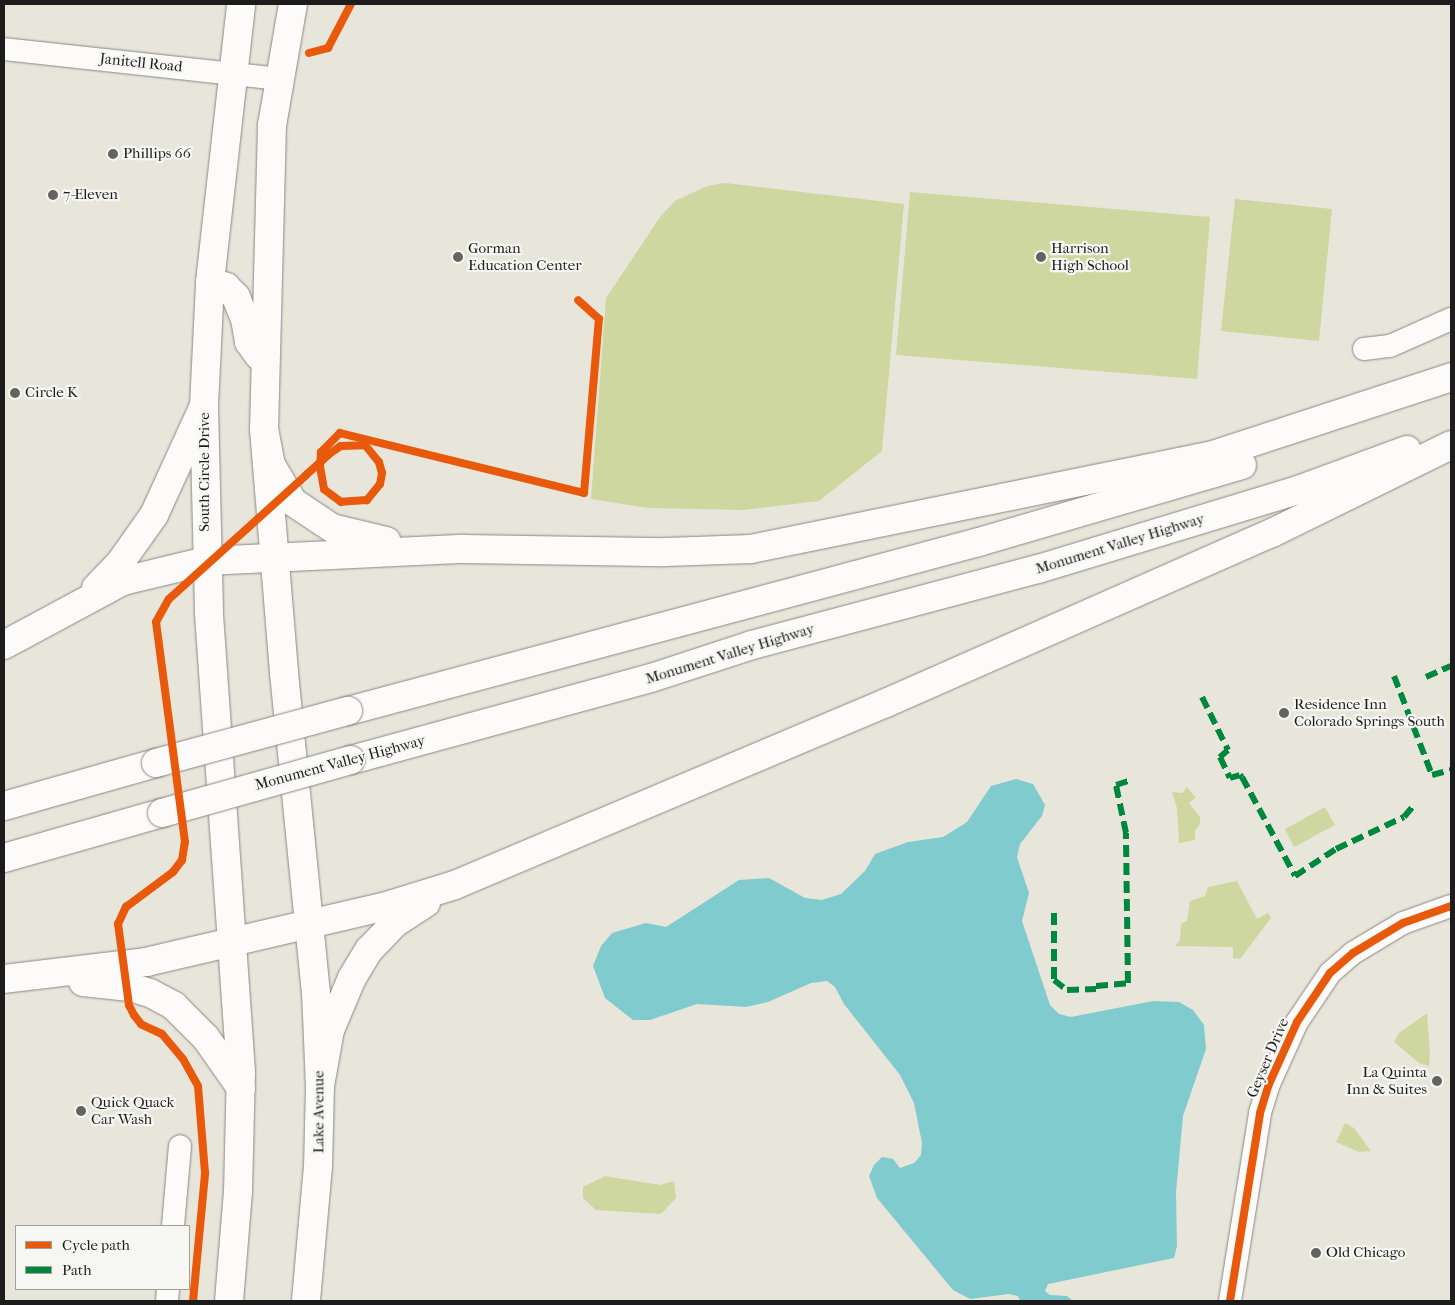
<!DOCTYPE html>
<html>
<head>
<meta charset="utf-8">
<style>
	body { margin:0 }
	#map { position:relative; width:1455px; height:1305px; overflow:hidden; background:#e8e6db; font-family:"IM FELL French Canon",serif }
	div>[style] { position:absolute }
	.green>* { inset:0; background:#ced79f }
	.water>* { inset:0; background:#7fcbcd }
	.roads { filter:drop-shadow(0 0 1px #898782) drop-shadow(0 0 1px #898782) }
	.minor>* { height:22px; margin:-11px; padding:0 11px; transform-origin:11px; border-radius:11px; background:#fcfbfa }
	.major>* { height:28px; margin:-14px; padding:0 14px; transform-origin:14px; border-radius:14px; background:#fcfbfa }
	.highway>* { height:28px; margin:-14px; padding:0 14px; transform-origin:14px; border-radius:14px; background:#fcfbfa }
	.bridges { filter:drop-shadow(0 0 1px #898782) drop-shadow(0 0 1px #898782) }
	.highway-bridge>* { height:28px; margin:-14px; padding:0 14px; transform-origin:14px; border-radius:14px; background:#fcfbfa }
	.quiet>* { height:6px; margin-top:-3px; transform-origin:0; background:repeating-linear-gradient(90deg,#00873e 0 12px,transparent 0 18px) }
	.cycleway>* { height:8px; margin:-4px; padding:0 4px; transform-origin:4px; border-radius:4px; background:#e8590c }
	.dots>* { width:14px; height:14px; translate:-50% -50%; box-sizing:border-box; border:2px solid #f6f6f2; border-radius:50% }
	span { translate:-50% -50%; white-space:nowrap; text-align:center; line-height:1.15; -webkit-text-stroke:4.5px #f6f6f2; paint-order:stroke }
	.street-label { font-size:15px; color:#1c1c1c }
	.poi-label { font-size:15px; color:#1c1c1c }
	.left { translate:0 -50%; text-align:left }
	.right { translate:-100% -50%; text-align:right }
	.frame { position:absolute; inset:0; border:5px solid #1c1c1c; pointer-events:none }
	.legend { position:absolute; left:15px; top:1225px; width:175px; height:65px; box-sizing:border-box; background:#f6f6f2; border:1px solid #9f9f9c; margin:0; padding:6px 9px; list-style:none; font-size:15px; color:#1c1c1c }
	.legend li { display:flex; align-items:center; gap:10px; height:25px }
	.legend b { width:25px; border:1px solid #9f9f9c }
</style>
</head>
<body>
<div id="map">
	<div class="green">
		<div style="clip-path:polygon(725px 183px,904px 204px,882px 451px,819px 501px,744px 510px,648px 508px,591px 499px,606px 298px,660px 217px,675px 201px,707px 186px)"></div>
		<div style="clip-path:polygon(910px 192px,1210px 217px,1197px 379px,896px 355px)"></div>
		<div style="clip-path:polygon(1235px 199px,1332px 209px,1319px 341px,1221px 331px)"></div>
		<div style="clip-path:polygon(1187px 787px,1196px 798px,1189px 803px,1200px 817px,1200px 824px,1195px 831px,1195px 840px,1179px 843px,1177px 808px,1172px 792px,1182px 793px)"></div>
		<div style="clip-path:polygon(1325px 807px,1335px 825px,1294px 847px,1285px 829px)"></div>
		<div style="clip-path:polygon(1237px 881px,1257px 919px,1268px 913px,1271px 918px,1240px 959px,1233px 958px,1233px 947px,1175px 946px,1180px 940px,1181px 924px,1187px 921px,1190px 901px,1205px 896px,1208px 887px)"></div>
		<div style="clip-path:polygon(1427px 1013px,1430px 1053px,1429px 1066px,1419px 1063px,1394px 1042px,1399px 1033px)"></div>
		<div style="clip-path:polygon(1345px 1123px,1354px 1128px,1371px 1151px,1359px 1152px,1336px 1142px)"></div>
		<div style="clip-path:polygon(605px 1176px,660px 1185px,674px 1181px,676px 1198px,661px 1214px,596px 1210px,583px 1198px,583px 1187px)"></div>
	</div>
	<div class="water">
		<div style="clip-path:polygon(1016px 779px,1033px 784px,1045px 805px,1042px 816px,1020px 844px,1017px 857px,1029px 893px,1022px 921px,1050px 1005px,1059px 1014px,1071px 1017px,1153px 1001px,1179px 1002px,1193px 1010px,1204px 1025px,1206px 1049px,1183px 1116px,1176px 1192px,1177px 1246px,1174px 1258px,1048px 1284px,1045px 1291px,1050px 1295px,1067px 1296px,1073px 1301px,1020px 1301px,1018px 1296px,1009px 1294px,970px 1299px,953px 1290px,877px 1198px,869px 1176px,874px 1165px,882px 1157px,893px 1159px,900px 1168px,914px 1163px,921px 1155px,922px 1143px,914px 1103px,900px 1075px,844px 1004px,835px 987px,827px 981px,811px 983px,768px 1002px,746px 1007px,697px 1004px,650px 1020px,633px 1020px,605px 998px,593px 966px,601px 946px,612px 933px,646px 923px,666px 927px,739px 880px,769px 878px,805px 898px,822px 900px,841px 894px,865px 871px,875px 854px,908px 842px,943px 837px,967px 822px,991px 786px)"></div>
	</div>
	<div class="roads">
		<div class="minor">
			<div style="left:4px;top:49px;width:276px;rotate:6.2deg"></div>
			<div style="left:1364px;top:349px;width:26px;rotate:-7deg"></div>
			<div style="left:1390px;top:346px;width:67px;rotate:-23.9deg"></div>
			<div style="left:173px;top:1226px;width:80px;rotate:-85deg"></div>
			<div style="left:167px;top:1301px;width:12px;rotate:-85deg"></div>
			<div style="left:1230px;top:1301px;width:190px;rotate:-80.9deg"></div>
			<div style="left:1260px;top:1113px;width:30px;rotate:-73deg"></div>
			<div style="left:1269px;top:1084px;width:68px;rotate:-65.7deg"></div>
			<div style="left:1297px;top:1022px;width:59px;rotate:-56deg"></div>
			<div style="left:1330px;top:973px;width:30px;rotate:-41deg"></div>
			<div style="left:1353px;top:953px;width:58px;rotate:-31deg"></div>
			<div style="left:1403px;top:923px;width:51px;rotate:-19.5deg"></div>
		</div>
		<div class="major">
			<div style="left:293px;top:4px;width:123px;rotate:99.8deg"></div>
			<div style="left:272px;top:125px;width:304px;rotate:91.5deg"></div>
			<div style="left:264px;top:429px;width:245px;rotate:85.3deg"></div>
			<div style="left:284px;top:673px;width:321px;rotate:84.3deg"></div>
			<div style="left:316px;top:992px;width:94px;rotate:87.6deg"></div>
			<div style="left:320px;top:1086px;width:80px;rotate:91.4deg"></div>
			<div style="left:318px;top:1166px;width:136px;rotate:95.1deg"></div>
			<div style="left:210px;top:282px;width:17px;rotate:17deg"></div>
			<div style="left:226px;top:287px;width:14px;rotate:45deg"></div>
			<div style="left:236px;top:297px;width:24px;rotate:68deg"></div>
			<div style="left:245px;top:319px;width:23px;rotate:80deg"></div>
			<div style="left:249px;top:342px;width:17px;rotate:54deg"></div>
			<div style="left:229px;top:1301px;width:109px;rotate:-85.3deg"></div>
			<div style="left:238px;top:1192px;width:120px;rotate:-88.6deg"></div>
			<div style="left:241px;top:1072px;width:462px;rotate:-94deg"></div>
			<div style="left:209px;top:611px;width:205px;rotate:-91.4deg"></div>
			<div style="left:204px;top:406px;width:124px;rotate:-87.2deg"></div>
			<div style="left:210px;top:282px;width:280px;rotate:-83.6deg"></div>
		</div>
		<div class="highway">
			<div style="left:264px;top:429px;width:37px;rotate:79deg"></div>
			<div style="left:271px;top:465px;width:43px;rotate:59.3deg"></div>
			<div style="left:293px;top:502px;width:47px;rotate:33.7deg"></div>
			<div style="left:332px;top:528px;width:56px;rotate:13.5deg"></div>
			<div style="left:96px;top:588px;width:35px;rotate:-46deg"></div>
			<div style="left:120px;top:563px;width:59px;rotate:-54.7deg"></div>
			<div style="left:154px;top:515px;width:120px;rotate:-65.4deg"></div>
			<div style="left:4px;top:645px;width:135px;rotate:-28.3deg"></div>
			<div style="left:123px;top:581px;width:85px;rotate:-13.5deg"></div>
			<div style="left:206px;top:561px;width:258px;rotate:-2.7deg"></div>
			<div style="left:464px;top:549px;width:201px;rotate:0.9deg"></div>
			<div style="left:665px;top:552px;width:86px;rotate:-2deg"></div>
			<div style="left:751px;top:549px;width:468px;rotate:-11.5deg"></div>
			<div style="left:1210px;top:456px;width:254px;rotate:-18.1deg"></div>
			<div style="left:348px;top:711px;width:653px;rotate:-14.99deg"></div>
			<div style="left:979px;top:542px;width:274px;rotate:-16.3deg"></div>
			<div style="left:351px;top:760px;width:311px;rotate:-15.3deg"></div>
			<div style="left:651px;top:678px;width:106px;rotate:-18.1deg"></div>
			<div style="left:752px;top:645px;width:296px;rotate:-14.9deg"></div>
			<div style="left:1038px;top:569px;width:272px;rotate:-16.9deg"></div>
			<div style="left:1298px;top:490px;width:116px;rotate:-20.2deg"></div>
			<div style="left:4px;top:806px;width:158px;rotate:-15.8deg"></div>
			<div style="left:4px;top:858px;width:164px;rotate:-15.9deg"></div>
			<div style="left:4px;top:979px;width:143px;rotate:-6.8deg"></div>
			<div style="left:146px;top:962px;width:251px;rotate:-13.1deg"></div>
			<div style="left:390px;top:905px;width:68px;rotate:-17.1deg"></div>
			<div style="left:455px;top:885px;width:468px;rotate:-22.9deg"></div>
			<div style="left:886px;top:703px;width:422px;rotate:-23.8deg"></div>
			<div style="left:1272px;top:533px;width:199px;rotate:-26.2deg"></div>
			<div style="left:83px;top:982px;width:47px;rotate:6.1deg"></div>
			<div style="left:130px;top:987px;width:21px;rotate:17deg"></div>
			<div style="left:150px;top:993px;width:27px;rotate:28deg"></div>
			<div style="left:174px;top:1006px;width:45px;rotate:45deg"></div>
			<div style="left:206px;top:1038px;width:61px;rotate:55deg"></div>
			<div style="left:320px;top:1086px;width:57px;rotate:-79.9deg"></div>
			<div style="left:330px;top:1030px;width:56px;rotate:-67.1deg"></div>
			<div style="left:352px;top:978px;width:33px;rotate:-59deg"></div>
			<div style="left:369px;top:950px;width:37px;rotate:-46deg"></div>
			<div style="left:395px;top:923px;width:37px;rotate:-33deg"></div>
		</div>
	</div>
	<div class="bridges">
		<div class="highway-bridge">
			<div style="left:156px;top:763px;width:199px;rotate:-15.2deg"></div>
			<div style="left:162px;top:813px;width:196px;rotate:-15.7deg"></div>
		</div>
	</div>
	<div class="quiet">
		<div style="left:1394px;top:676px;width:106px;rotate:69deg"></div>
		<div style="left:1432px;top:775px;width:20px;rotate:-15deg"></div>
		<div style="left:1426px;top:677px;width:27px;rotate:-24deg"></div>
		<div style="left:1202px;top:697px;width:59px;rotate:63.9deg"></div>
		<div style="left:1228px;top:750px;width:11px;rotate:139deg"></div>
		<div style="left:1220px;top:757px;width:23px;rotate:65deg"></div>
		<div style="left:1230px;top:778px;width:10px;rotate:-17deg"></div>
		<div style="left:1240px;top:775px;width:3px;rotate:45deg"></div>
		<div style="left:1242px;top:777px;width:112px;rotate:61.8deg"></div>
		<div style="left:1295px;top:876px;width:49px;rotate:-33.4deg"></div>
		<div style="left:1336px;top:849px;width:75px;rotate:-25.2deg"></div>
		<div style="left:1404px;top:817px;width:17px;rotate:-50deg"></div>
		<div style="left:1054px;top:913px;width:67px;rotate:90deg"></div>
		<div style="left:1054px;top:980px;width:16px;rotate:38deg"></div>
		<div style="left:1067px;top:990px;width:29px;rotate:-2deg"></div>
		<div style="left:1096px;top:989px;width:3px;rotate:-90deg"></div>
		<div style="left:1096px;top:986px;width:32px;rotate:-5deg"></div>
		<div style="left:1128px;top:983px;width:150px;rotate:-90.8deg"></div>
		<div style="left:1126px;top:833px;width:49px;rotate:-101.8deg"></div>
		<div style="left:1116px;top:785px;width:13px;rotate:-18deg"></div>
	</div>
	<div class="cycleway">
		<div style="left:309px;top:53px;width:20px;rotate:-15deg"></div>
		<div style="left:328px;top:48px;width:50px;rotate:-62.4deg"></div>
		<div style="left:193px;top:1301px;width:129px;rotate:-84.6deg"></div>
		<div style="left:205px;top:1173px;width:87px;rotate:-94.6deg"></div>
		<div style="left:198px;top:1086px;width:31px;rotate:-119deg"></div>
		<div style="left:183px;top:1059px;width:33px;rotate:-130deg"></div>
		<div style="left:162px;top:1034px;width:23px;rotate:-155deg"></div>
		<div style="left:141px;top:1024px;width:11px;rotate:-128deg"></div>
		<div style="left:134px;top:1015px;width:11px;rotate:-117deg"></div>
		<div style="left:129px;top:1005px;width:82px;rotate:-97.7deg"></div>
		<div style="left:118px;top:924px;width:19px;rotate:-65deg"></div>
		<div style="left:126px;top:907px;width:59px;rotate:-36.7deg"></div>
		<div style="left:173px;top:872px;width:15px;rotate:-53deg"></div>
		<div style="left:182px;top:860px;width:18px;rotate:-81deg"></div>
		<div style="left:185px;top:842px;width:222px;rotate:-97.5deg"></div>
		<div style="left:156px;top:622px;width:26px;rotate:-61deg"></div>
		<div style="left:169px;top:599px;width:185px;rotate:-42.1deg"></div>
		<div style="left:306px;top:475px;width:31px;rotate:-42deg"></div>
		<div style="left:329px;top:454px;width:14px;rotate:-34deg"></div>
		<div style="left:341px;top:446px;width:24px;rotate:-2deg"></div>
		<div style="left:365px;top:445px;width:22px;rotate:51deg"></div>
		<div style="left:379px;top:462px;width:11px;rotate:75deg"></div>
		<div style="left:382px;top:473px;width:11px;rotate:100deg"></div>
		<div style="left:380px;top:484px;width:21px;rotate:129deg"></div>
		<div style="left:367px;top:500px;width:26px;rotate:176deg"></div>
		<div style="left:341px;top:502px;width:21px;rotate:-143deg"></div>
		<div style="left:324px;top:489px;width:22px;rotate:-100deg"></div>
		<div style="left:320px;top:467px;width:15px;rotate:-86deg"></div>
		<div style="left:321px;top:452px;width:27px;rotate:-45deg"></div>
		<div style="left:340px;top:433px;width:251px;rotate:13.8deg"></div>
		<div style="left:584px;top:493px;width:175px;rotate:-85.1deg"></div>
		<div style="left:599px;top:319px;width:28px;rotate:-138deg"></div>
		<div style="left:1230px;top:1301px;width:190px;rotate:-80.9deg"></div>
		<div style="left:1260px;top:1113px;width:30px;rotate:-73deg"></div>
		<div style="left:1269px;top:1084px;width:68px;rotate:-65.7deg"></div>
		<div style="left:1297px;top:1022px;width:59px;rotate:-56deg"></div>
		<div style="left:1330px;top:973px;width:30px;rotate:-41deg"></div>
		<div style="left:1353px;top:953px;width:58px;rotate:-31deg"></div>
		<div style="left:1403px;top:923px;width:51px;rotate:-19.5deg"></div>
	</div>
	<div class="dots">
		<div style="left:113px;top:154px;background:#63635f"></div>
		<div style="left:53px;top:195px;background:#63635f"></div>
		<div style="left:458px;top:257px;background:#63635f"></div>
		<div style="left:1041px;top:257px;background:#63635f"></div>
		<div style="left:15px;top:393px;background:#63635f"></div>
		<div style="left:1284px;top:713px;background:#63635f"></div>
		<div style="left:1437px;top:1081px;background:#63635f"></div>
		<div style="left:81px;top:1111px;background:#63635f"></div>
		<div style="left:1316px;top:1253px;background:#63635f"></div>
	</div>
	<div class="street-label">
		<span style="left:141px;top:63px;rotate:6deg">Janitell Road</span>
		<span style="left:205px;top:472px;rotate:-90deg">South Circle Drive</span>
		<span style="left:1120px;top:544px;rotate:-17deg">Monument Valley Highway</span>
		<span style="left:730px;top:654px;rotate:-17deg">Monument Valley Highway</span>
		<span style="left:340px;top:763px;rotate:-15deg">Monument Valley Highway</span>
		<span style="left:1268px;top:1058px;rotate:-67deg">Geyser Drive</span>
		<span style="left:319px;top:1112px;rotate:-90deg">Lake Avenue</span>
	</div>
	<div class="poi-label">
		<span class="left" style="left:123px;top:154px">Phillips 66</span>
		<span class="left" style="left:63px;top:195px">7-Eleven</span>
		<span class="left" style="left:468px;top:257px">Gorman<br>Education Center</span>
		<span class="left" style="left:1051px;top:257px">Harrison<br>High School</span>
		<span class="left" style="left:25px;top:393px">Circle K</span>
		<span class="left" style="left:1294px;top:713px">Residence Inn<br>Colorado Springs South</span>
		<span class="right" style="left:1427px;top:1081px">La Quinta<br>Inn &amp; Suites</span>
		<span class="left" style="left:91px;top:1111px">Quick Quack<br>Car Wash</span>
		<span class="left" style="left:1326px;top:1253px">Old Chicago</span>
	</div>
	<div class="frame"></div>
	<ul class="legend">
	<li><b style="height:6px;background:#e8590c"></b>Cycle path</li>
	<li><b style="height:6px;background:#00873e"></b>Path</li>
	</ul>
</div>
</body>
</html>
